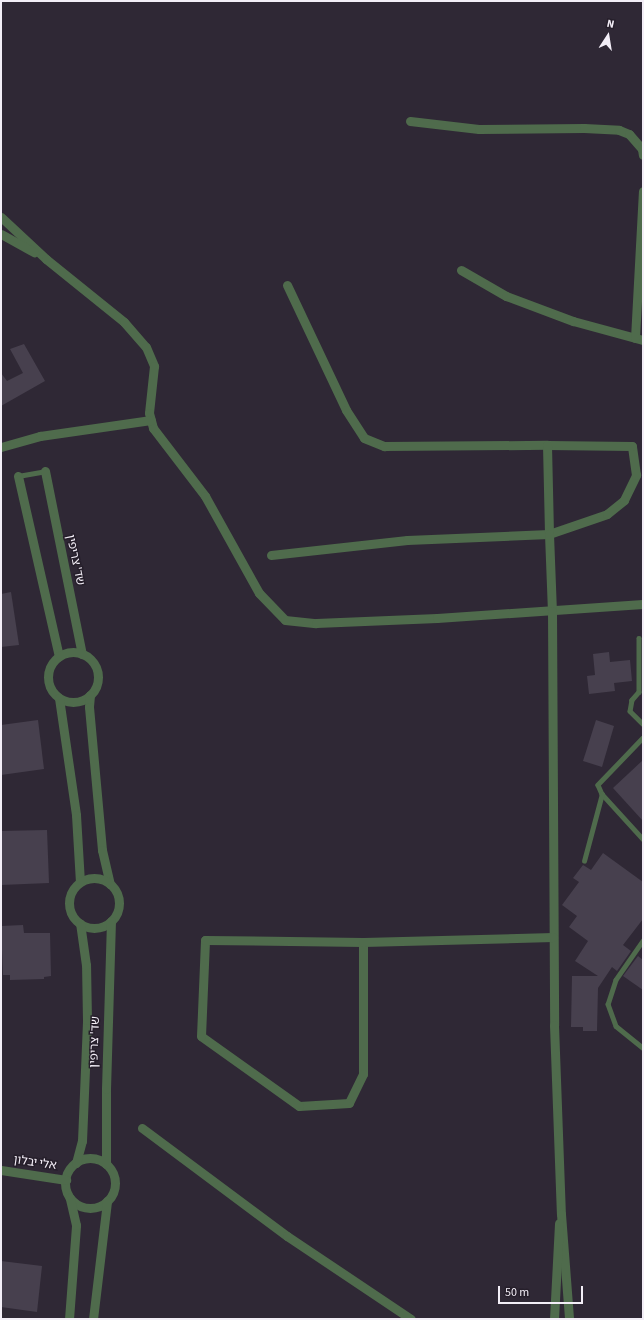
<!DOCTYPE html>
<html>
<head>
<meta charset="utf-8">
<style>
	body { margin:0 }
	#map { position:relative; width:644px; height:1320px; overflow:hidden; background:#2f2835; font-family:"Source Sans 3","Noto Sans Hebrew",sans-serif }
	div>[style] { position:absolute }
	.building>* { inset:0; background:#47404e }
	.lane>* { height:4.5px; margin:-2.25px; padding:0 2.25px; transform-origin:2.25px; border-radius:2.25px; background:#4f6b4c }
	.street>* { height:9px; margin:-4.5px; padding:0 4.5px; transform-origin:4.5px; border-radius:4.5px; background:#4f6b4c }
	.street>.ring { margin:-4.5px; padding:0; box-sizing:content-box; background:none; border:9px solid #4f6b4c; border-radius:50% }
	span { translate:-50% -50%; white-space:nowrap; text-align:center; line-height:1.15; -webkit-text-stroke:3px #261f2b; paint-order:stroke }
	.street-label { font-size:12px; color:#f3eef7 }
	.frame { position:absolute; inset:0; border:2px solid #f3eef7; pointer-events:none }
	.north { position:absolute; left:588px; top:16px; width:40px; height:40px; -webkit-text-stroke:3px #261f2b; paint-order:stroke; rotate:12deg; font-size:11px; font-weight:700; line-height:16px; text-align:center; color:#f3eef7 }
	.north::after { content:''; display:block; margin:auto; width:14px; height:18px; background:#f3eef7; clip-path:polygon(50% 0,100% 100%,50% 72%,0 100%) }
	.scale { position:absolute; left:498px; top:1286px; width:85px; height:18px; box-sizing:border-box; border:2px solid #f3eef7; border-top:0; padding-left:5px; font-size:12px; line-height:14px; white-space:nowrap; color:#f3eef7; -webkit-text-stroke:3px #261f2b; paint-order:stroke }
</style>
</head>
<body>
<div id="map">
	<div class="building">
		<div style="clip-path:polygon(24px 344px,45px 381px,1px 406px,1px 373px,7px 381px,23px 373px,10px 349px)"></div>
		<div style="clip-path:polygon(11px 592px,19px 645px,1px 647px,1px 594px)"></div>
		<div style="clip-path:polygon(609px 652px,610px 662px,630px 660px,632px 681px,614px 683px,615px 691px,589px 694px,587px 676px,595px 675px,593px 654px)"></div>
		<div style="clip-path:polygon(38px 720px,44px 769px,1px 775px,1px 725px)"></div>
		<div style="clip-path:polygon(596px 720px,614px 726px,602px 767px,583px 761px)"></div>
		<div style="clip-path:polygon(643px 760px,643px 821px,613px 788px)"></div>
		<div style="clip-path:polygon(47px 830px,49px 883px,1px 885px,1px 831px)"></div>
		<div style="clip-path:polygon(603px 853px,643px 882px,643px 919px,623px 945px,631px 951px,617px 971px,612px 967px,598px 988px,597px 1031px,583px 1031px,583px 1027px,571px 1027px,572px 976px,598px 976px,575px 961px,588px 941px,569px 927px,577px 916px,562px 905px,579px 882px,573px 878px,583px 865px,591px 870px)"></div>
		<div style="clip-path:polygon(23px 925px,24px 933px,50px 933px,51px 976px,44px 977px,44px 979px,10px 980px,10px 975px,3px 975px,1px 926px)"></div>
		<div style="clip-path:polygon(638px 956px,643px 960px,643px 990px,623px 976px)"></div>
		<div style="clip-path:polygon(1px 1261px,42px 1266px,37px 1312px,1px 1307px)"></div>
	</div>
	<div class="lane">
		<div style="left:18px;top:476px;width:27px;rotate:-10deg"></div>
		<div style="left:639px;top:638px;width:54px;rotate:90deg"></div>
		<div style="left:639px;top:692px;width:11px;rotate:131deg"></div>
		<div style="left:632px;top:700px;width:11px;rotate:100deg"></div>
		<div style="left:630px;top:711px;width:18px;rotate:45deg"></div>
		<div style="left:643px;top:738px;width:65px;rotate:133.8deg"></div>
		<div style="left:598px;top:785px;width:10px;rotate:66deg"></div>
		<div style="left:602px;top:794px;width:61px;rotate:47.7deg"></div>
		<div style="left:584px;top:861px;width:69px;rotate:-75deg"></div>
		<div style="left:643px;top:941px;width:47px;rotate:124.7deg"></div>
		<div style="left:616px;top:980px;width:25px;rotate:108deg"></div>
		<div style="left:608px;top:1004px;width:23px;rotate:70deg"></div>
		<div style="left:616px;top:1026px;width:35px;rotate:39deg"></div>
	</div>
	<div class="street">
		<div style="left:410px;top:121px;width:69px;rotate:6.6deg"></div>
		<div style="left:479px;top:129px;width:105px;rotate:-0.5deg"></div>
		<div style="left:584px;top:128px;width:35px;rotate:3deg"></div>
		<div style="left:619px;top:130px;width:11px;rotate:22deg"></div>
		<div style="left:629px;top:134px;width:20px;rotate:49deg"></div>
		<div style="left:642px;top:149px;width:6px;rotate:81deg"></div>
		<div style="left:1px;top:217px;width:62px;rotate:43deg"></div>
		<div style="left:46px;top:259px;width:100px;rotate:38.9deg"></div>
		<div style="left:124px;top:322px;width:33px;rotate:49deg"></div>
		<div style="left:146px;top:347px;width:21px;rotate:67deg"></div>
		<div style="left:154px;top:366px;width:47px;rotate:96.1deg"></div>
		<div style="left:149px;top:413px;width:16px;rotate:75deg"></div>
		<div style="left:153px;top:428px;width:86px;rotate:52.6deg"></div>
		<div style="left:205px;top:496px;width:111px;rotate:60.9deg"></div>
		<div style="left:259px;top:593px;width:37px;rotate:46deg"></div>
		<div style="left:285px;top:620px;width:31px;rotate:6deg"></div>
		<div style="left:316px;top:623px;width:121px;rotate:-2.4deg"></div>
		<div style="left:437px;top:618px;width:206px;rotate:-3.9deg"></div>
		<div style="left:1px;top:234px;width:38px;rotate:29deg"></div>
		<div style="left:461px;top:270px;width:52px;rotate:30deg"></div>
		<div style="left:506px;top:296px;width:72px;rotate:20.5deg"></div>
		<div style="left:573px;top:321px;width:73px;rotate:15.2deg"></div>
		<div style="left:287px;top:285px;width:138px;rotate:64.7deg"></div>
		<div style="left:346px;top:410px;width:33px;rotate:57deg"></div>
		<div style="left:364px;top:438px;width:22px;rotate:22deg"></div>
		<div style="left:384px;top:446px;width:163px;rotate:-0.4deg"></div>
		<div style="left:635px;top:338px;width:147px;rotate:-86.9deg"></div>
		<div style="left:1px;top:447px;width:41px;rotate:-15.8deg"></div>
		<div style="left:40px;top:436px;width:112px;rotate:-8.2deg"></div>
		<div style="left:45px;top:471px;width:187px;rotate:78.6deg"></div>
		<div style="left:18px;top:476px;width:185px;rotate:77.2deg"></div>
		<div style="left:271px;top:555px;width:137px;rotate:-6.3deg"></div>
		<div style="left:407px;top:540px;width:142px;rotate:-2.4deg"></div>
		<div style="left:549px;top:534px;width:61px;rotate:-19deg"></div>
		<div style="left:607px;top:514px;width:22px;rotate:-39deg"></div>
		<div style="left:624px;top:500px;width:28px;rotate:-64deg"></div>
		<div style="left:636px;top:475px;width:29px;rotate:-98deg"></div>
		<div style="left:632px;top:446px;width:85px;rotate:-179.3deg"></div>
		<div style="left:547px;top:445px;width:89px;rotate:88.7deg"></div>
		<div style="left:549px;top:534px;width:77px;rotate:87.8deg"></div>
		<div style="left:552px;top:611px;width:414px;rotate:89.7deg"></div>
		<div style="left:554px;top:1025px;width:189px;rotate:87.9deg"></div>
		<div style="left:561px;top:1214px;width:105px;rotate:85.6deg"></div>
		<div class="ring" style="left:48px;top:652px;width:41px;height:41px"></div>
		<div style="left:90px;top:695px;width:12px;rotate:95deg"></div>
		<div style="left:89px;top:707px;width:144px;rotate:84.8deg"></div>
		<div style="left:102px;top:850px;width:35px;rotate:77deg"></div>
		<div style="left:59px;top:698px;width:118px;rotate:81.7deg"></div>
		<div style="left:76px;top:815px;width:67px;rotate:86.6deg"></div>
		<div class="ring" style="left:69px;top:878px;width:41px;height:41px"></div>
		<div style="left:363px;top:942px;width:132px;rotate:90deg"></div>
		<div style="left:363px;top:1074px;width:32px;rotate:116deg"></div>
		<div style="left:349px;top:1103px;width:50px;rotate:176.6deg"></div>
		<div style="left:299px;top:1106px;width:120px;rotate:-144.5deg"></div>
		<div style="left:201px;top:1036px;width:96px;rotate:-87.6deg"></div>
		<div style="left:205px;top:940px;width:158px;rotate:0.7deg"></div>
		<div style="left:363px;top:942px;width:190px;rotate:-1.5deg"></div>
		<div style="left:142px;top:1128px;width:181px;rotate:36.7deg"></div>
		<div style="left:287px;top:1236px;width:149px;rotate:33.8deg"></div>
		<div class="ring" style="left:65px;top:1158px;width:41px;height:41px"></div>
		<div style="left:76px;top:1163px;width:23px;rotate:-75deg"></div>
		<div style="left:82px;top:1141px;width:121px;rotate:-87.6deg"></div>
		<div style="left:87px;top:1020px;width:55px;rotate:-91deg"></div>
		<div style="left:86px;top:965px;width:42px;rotate:-98.1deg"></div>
		<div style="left:106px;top:1164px;width:75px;rotate:-90deg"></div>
		<div style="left:106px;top:1089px;width:168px;rotate:-88.3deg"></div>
		<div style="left:1px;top:1170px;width:66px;rotate:8.7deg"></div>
		<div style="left:69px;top:1319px;width:94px;rotate:-85.7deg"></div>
		<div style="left:76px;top:1225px;width:28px;rotate:-103deg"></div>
		<div style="left:93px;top:1319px;width:119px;rotate:-83.2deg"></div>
		<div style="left:554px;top:1319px;width:96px;rotate:-87deg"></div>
	</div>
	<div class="street-label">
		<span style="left:75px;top:560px;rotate:78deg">שד' צריפין</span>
		<span style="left:95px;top:1042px;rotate:-88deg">שד' צריפין</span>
		<span style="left:35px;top:1163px;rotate:8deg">אלי יבלון</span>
	</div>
	<div class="frame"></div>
	<div class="north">N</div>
	<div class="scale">50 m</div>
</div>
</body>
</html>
